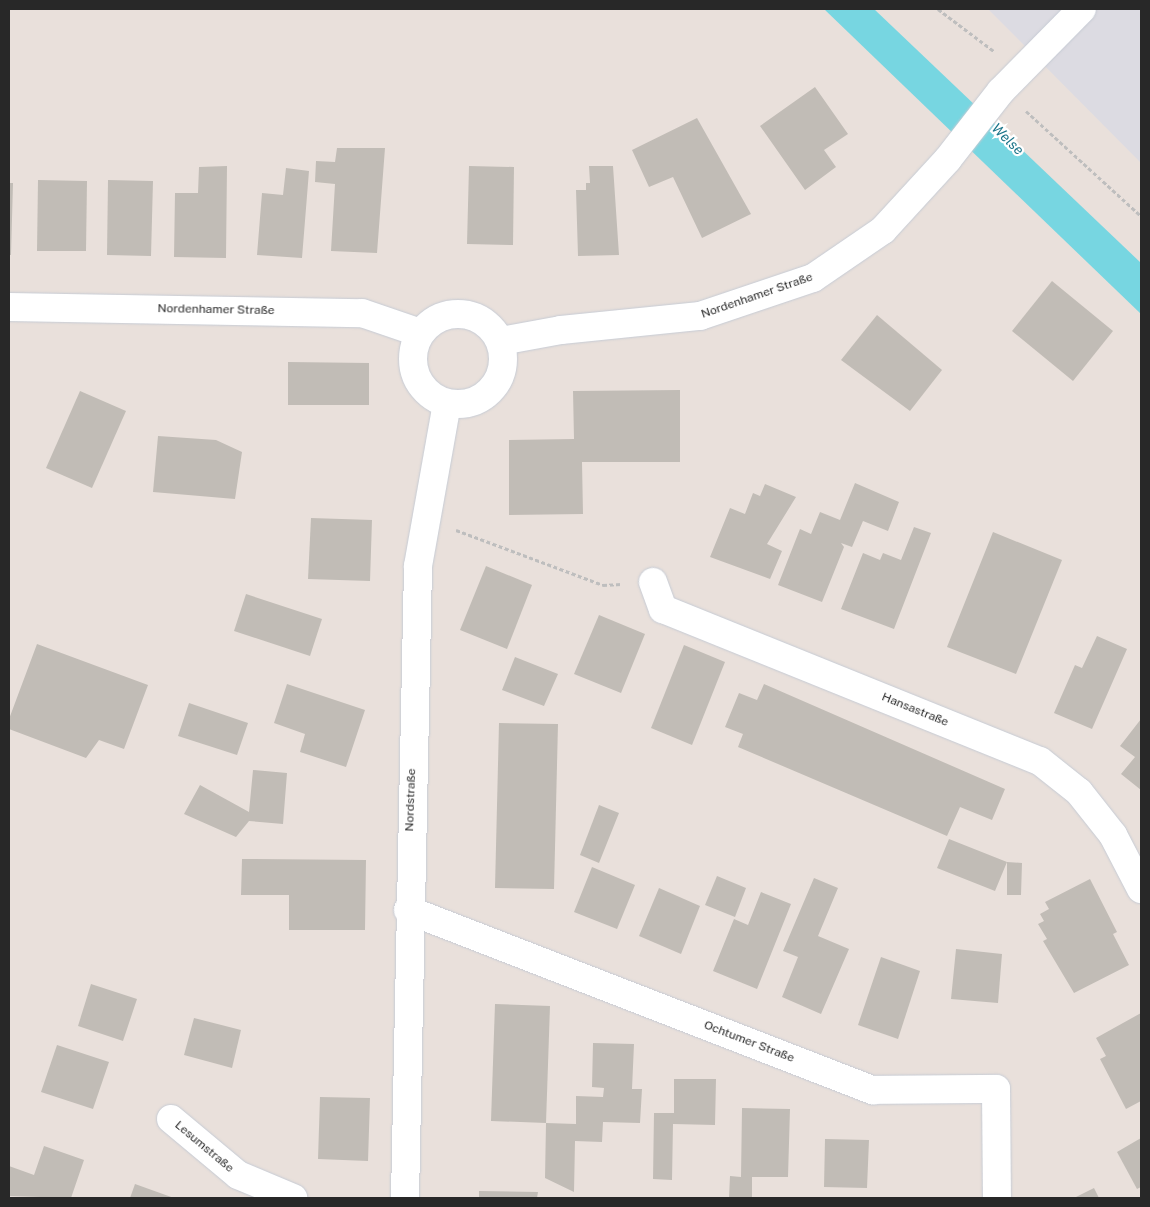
<!DOCTYPE html>
<html>
<head>
<meta charset="utf-8">
<style>
	body { margin:0 }
	#map { position:relative; width:1150px; height:1207px; overflow:hidden; background:#e9e0db; font-family:"Public Sans",sans-serif }
	div>[style] { position:absolute }
	.industrial>* { inset:0; background:#dcdbe2 }
	.water>* { inset:0; background:#77d6e1 }
	.building>* { inset:0; background:#c1bcb6 }
	.path>* { height:3px; margin-top:-1.5px; transform-origin:0; background:repeating-linear-gradient(90deg,#bebebe 0 4px,transparent 0 6.5px) }
	.roads { filter:drop-shadow(0 0 1px #c6cbd4) drop-shadow(0 0 1px #c6cbd4) }
	.street>* { height:28px; margin:-14px; padding:0 14px; transform-origin:14px; border-radius:14px; background:#fff }
	.secondary>* { height:28px; margin:-14px; padding:0 14px; transform-origin:14px; border-radius:14px; background:#fff }
	.secondary>.ring { margin:-14px; padding:0; box-sizing:content-box; background:none; border:28px solid #fff; border-radius:50% }
	span { translate:-50% -50%; white-space:nowrap; text-align:center; line-height:1.15; -webkit-text-stroke:4.5px #fff; paint-order:stroke }
	.street-label { font-size:12px; color:#282828 }
	.water-label { font-size:14px; color:#1a7489; font-style:italic }
	.frame { position:absolute; inset:0; border:10px solid #282828; pointer-events:none }
</style>
</head>
<body>
<div id="map">
	<div class="industrial">
		<div style="clip-path:polygon(988px 9px,1141px 9px,1141px 163px,1026px 47px)"></div>
	</div>
	<div class="water">
		<div style="clip-path:polygon(824px 9px,874px 9px,1141px 263px,1141px 314px)"></div>
	</div>
	<div class="building">
		<div style="clip-path:polygon(815px 87px,848px 134px,824px 150px,836px 167px,805px 190px,760px 126px)"></div>
		<div style="clip-path:polygon(697px 118px,751px 214px,702px 238px,673px 177px,649px 187px,632px 150px)"></div>
		<div style="clip-path:polygon(337px 148px,385px 148px,377px 253px,331px 251px,335px 184px,315px 182px,316px 161px,335px 162px)"></div>
		<div style="clip-path:polygon(227px 166px,226px 258px,174px 257px,175px 193px,198px 193px,199px 167px)"></div>
		<div style="clip-path:polygon(469px 166px,514px 167px,513px 245px,467px 244px)"></div>
		<div style="clip-path:polygon(589px 166px,613px 166px,619px 255px,578px 256px,576px 190px,586px 190px,586px 183px,590px 183px)"></div>
		<div style="clip-path:polygon(286px 168px,309px 171px,302px 258px,257px 255px,262px 193px,283px 195px)"></div>
		<div style="clip-path:polygon(38px 180px,87px 181px,86px 251px,37px 251px)"></div>
		<div style="clip-path:polygon(108px 180px,153px 181px,151px 256px,107px 255px)"></div>
		<div style="clip-path:polygon(9px 183px,13px 183px,11px 255px,9px 255px)"></div>
		<div style="clip-path:polygon(1052px 281px,1113px 331px,1073px 381px,1012px 331px)"></div>
		<div style="clip-path:polygon(877px 315px,942px 370px,910px 411px,841px 360px)"></div>
		<div style="clip-path:polygon(288px 362px,369px 363px,369px 405px,288px 405px)"></div>
		<div style="clip-path:polygon(680px 390px,680px 462px,582px 462px,583px 514px,509px 515px,509px 440px,574px 439px,573px 391px)"></div>
		<div style="clip-path:polygon(80px 391px,126px 411px,92px 488px,46px 468px)"></div>
		<div style="clip-path:polygon(158px 436px,216px 440px,242px 452px,235px 499px,153px 492px)"></div>
		<div style="clip-path:polygon(855px 483px,899px 502px,888px 531px,863px 521px,852px 547px,841px 543px,844px 547px,822px 602px,778px 585px,800px 529px,811px 534px,820px 512px,840px 520px)"></div>
		<div style="clip-path:polygon(765px 484px,796px 497px,767px 544px,782px 551px,770px 579px,710px 557px,730px 508px,745px 514px,753px 493px,760px 496px)"></div>
		<div style="clip-path:polygon(311px 518px,372px 520px,370px 581px,308px 579px)"></div>
		<div style="clip-path:polygon(914px 527px,931px 533px,894px 629px,841px 609px,863px 553px,880px 560px,883px 553px,901px 560px)"></div>
		<div style="clip-path:polygon(993px 532px,1062px 560px,1016px 674px,947px 647px)"></div>
		<div style="clip-path:polygon(486px 566px,532px 585px,507px 649px,460px 630px)"></div>
		<div style="clip-path:polygon(246px 594px,322px 619px,310px 656px,234px 631px)"></div>
		<div style="clip-path:polygon(599px 615px,645px 634px,621px 693px,574px 674px)"></div>
		<div style="clip-path:polygon(1097px 636px,1127px 649px,1092px 729px,1054px 713px,1075px 665px,1082px 668px)"></div>
		<div style="clip-path:polygon(37px 644px,148px 685px,124px 749px,99px 740px,86px 758px,9px 729px,9px 719px)"></div>
		<div style="clip-path:polygon(684px 645px,725px 662px,692px 745px,651px 728px)"></div>
		<div style="clip-path:polygon(515px 657px,558px 674px,544px 706px,502px 690px)"></div>
		<div style="clip-path:polygon(287px 684px,365px 710px,346px 767px,300px 752px,305px 734px,274px 723px)"></div>
		<div style="clip-path:polygon(764px 684px,1005px 789px,992px 820px,960px 807px,947px 836px,738px 747px,743px 734px,725px 727px,739px 693px,757px 700px)"></div>
		<div style="clip-path:polygon(189px 703px,248px 723px,237px 755px,178px 736px)"></div>
		<div style="clip-path:polygon(1141px 719px,1141px 790px,1121px 774px,1135px 757px,1120px 746px)"></div>
		<div style="clip-path:polygon(499px 723px,558px 724px,554px 889px,495px 888px)"></div>
		<div style="clip-path:polygon(253px 770px,287px 773px,283px 824px,249px 821px,236px 837px,184px 814px,200px 785px,249px 812px)"></div>
		<div style="clip-path:polygon(599px 805px,619px 813px,599px 863px,580px 855px)"></div>
		<div style="clip-path:polygon(949px 839px,1007px 862px,1022px 863px,1021px 895px,1007px 895px,1007px 862px,995px 891px,937px 868px)"></div>
		<div style="clip-path:polygon(242px 859px,366px 860px,365px 930px,289px 930px,289px 895px,241px 895px)"></div>
		<div style="clip-path:polygon(592px 867px,635px 885px,617px 929px,574px 912px)"></div>
		<div style="clip-path:polygon(717px 876px,746px 888px,735px 917px,705px 905px)"></div>
		<div style="clip-path:polygon(814px 878px,838px 888px,818px 936px,849px 949px,821px 1014px,782px 997px,798px 957px,783px 951px)"></div>
		<div style="clip-path:polygon(1090px 879px,1117px 932px,1113px 934px,1129px 965px,1074px 993px,1043px 941px,1047px 939px,1038px 924px,1044px 921px,1040px 914px,1049px 909px,1045px 902px)"></div>
		<div style="clip-path:polygon(659px 888px,700px 906px,681px 954px,639px 936px)"></div>
		<div style="clip-path:polygon(761px 892px,791px 904px,757px 989px,713px 971px,734px 919px,748px 925px)"></div>
		<div style="clip-path:polygon(956px 949px,1002px 954px,998px 1003px,951px 999px)"></div>
		<div style="clip-path:polygon(881px 957px,920px 971px,898px 1039px,858px 1025px)"></div>
		<div style="clip-path:polygon(91px 984px,137px 999px,123px 1041px,78px 1026px)"></div>
		<div style="clip-path:polygon(495px 1004px,550px 1006px,546px 1123px,491px 1121px)"></div>
		<div style="clip-path:polygon(1141px 1013px,1141px 1101px,1126px 1109px,1100px 1059px,1106px 1056px,1096px 1038px)"></div>
		<div style="clip-path:polygon(194px 1018px,241px 1030px,232px 1068px,184px 1055px)"></div>
		<div style="clip-path:polygon(593px 1043px,634px 1044px,632px 1089px,642px 1089px,640px 1123px,603px 1122px,602px 1142px,575px 1141px,574px 1192px,545px 1178px,546px 1123px,576px 1124px,576px 1096px,603px 1097px,604px 1088px,592px 1087px)"></div>
		<div style="clip-path:polygon(57px 1045px,109px 1062px,93px 1109px,41px 1092px)"></div>
		<div style="clip-path:polygon(674px 1079px,716px 1079px,715px 1125px,673px 1124px,672px 1180px,653px 1179px,654px 1113px,674px 1113px)"></div>
		<div style="clip-path:polygon(320px 1097px,370px 1098px,368px 1161px,318px 1159px)"></div>
		<div style="clip-path:polygon(742px 1108px,790px 1109px,788px 1177px,752px 1177px,752px 1198px,729px 1198px,730px 1176px,741px 1177px)"></div>
		<div style="clip-path:polygon(1141px 1138px,1141px 1187px,1137px 1189px,1117px 1152px)"></div>
		<div style="clip-path:polygon(825px 1139px,869px 1140px,867px 1188px,824px 1187px)"></div>
		<div style="clip-path:polygon(44px 1146px,84px 1160px,71px 1198px,9px 1196px,9px 1166px,34px 1175px)"></div>
		<div style="clip-path:polygon(135px 1184px,174px 1198px,130px 1198px)"></div>
		<div style="clip-path:polygon(1094px 1188px,1099px 1198px,1074px 1198px)"></div>
		<div style="clip-path:polygon(479px 1191px,538px 1192px,537px 1198px,479px 1198px)"></div>
	</div>
	<div class="path">
		<div style="left:938px;top:9px;width:71px;rotate:37deg"></div>
		<div style="left:1026px;top:111px;width:156px;rotate:42.4deg"></div>
		<div style="left:456px;top:530px;width:157px;rotate:20.5deg"></div>
		<div style="left:603px;top:585px;width:19px;rotate:-3deg"></div>
	</div>
	<div class="roads">
		<div class="street">
			<div style="left:653px;top:582px;width:29px;rotate:70deg"></div>
			<div style="left:663px;top:609px;width:406px;rotate:22deg"></div>
			<div style="left:1040px;top:761px;width:50px;rotate:38.5deg"></div>
			<div style="left:1079px;top:792px;width:55px;rotate:51.7deg"></div>
			<div style="left:1113px;top:835px;width:61px;rotate:62.6deg"></div>
			<div style="left:408px;top:910px;width:499px;rotate:21.2deg"></div>
			<div style="left:873px;top:1090px;width:123px;rotate:-0.5deg"></div>
			<div style="left:996px;top:1089px;width:109px;rotate:89.5deg"></div>
			<div style="left:171px;top:1119px;width:87px;rotate:39.9deg"></div>
			<div style="left:238px;top:1175px;width:60px;rotate:22.7deg"></div>
		</div>
		<div class="secondary">
			<div style="left:9px;top:307px;width:353px;rotate:1deg"></div>
			<div style="left:362px;top:313px;width:61px;rotate:19deg"></div>
			<div class="ring" style="left:413px;top:314px;width:62px;height:62px"></div>
			<div style="left:501px;top:341px;width:61px;rotate:-10.4deg"></div>
			<div style="left:561px;top:330px;width:140px;rotate:-5.8deg"></div>
			<div style="left:700px;top:316px;width:119px;rotate:-18.6deg"></div>
			<div style="left:813px;top:278px;width:85px;rotate:-34.4deg"></div>
			<div style="left:883px;top:230px;width:96px;rotate:-47.5deg"></div>
			<div style="left:948px;top:159px;width:86px;rotate:-52.1deg"></div>
			<div style="left:1001px;top:91px;width:115px;rotate:-45.4deg"></div>
			<div style="left:405px;top:1198px;width:632px;rotate:-88.82deg"></div>
			<div style="left:418px;top:566px;width:165px;rotate:-79.9deg"></div>
		</div>
	</div>
	<div class="street-label">
		<span style="left:757px;top:296px;rotate:-19deg">Nordenhamer Straße</span>
		<span style="left:216px;top:310px;rotate:1deg">Nordenhamer Straße</span>
		<span style="left:915px;top:710px;rotate:22deg">Hansastraße</span>
		<span style="left:411px;top:800px;rotate:-88deg">Nordstraße</span>
		<span style="left:749px;top:1042px;rotate:21deg">Ochtumer Straße</span>
		<span style="left:204px;top:1147px;rotate:40deg">Lesumstraße</span>
	</div>
	<div class="water-label">
		<span style="left:1008px;top:139px;rotate:44deg">Welse</span>
	</div>
	<div class="frame"></div>
</div>
</body>
</html>
